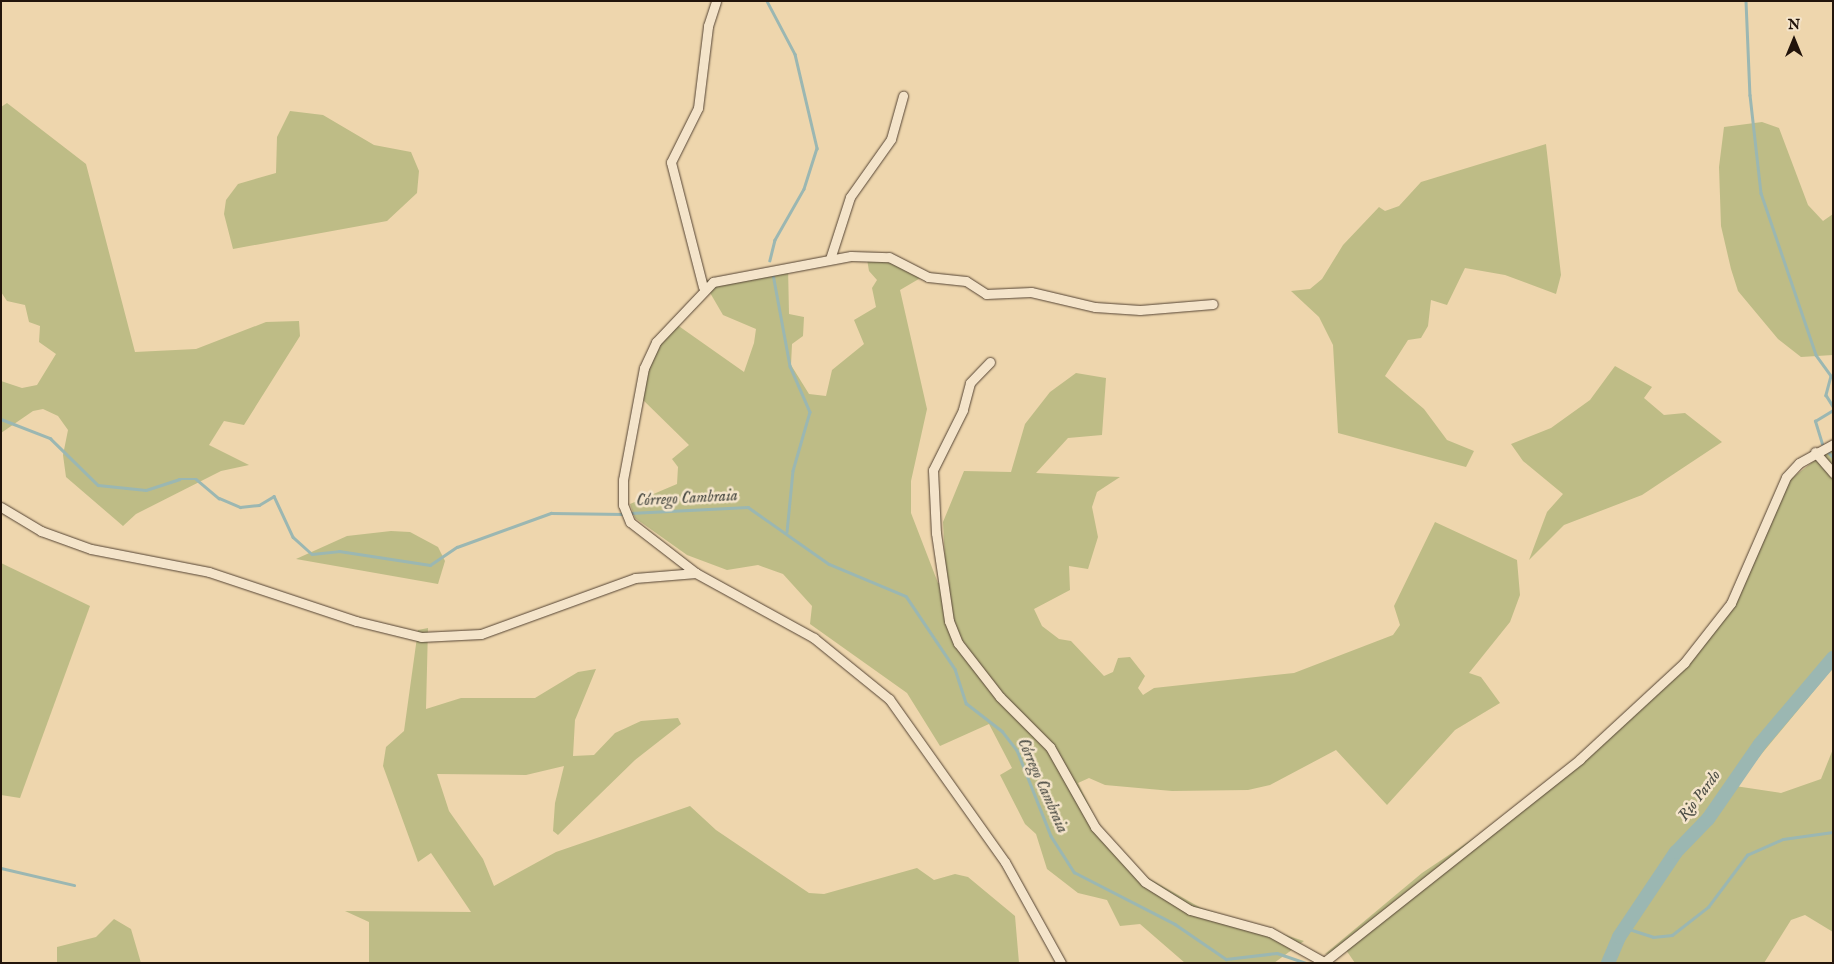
<!DOCTYPE html>
<html>
<head>
<meta charset="utf-8">
<style>
	body { margin:0 }
	#map { position:relative; width:1834px; height:964px; overflow:hidden; background:#eed6ad; font-family:"IM FELL English",serif }
	div>[style] { position:absolute }
	.green>* { inset:0; background:#bebc86 }
	.stream>* { height:2.5px; margin:-1.25px; padding:0 1.25px; transform-origin:1.25px; border-radius:1.25px; background:#9bb7b2 }
	.river>* { height:14px; margin:-7px; padding:0 7px; transform-origin:7px; border-radius:7px; background:#9bb7b2 }
	.roads { filter:drop-shadow(0 0 1px #554434) drop-shadow(0 0 1px #554434) }
	.minor>* { height:9px; margin:-4.5px; padding:0 4.5px; transform-origin:4.5px; border-radius:4.5px; background:#f4e4ca }
	span { translate:-50% -50%; white-space:nowrap; text-align:center; line-height:1.15; -webkit-text-stroke:5px #f4e4ca; paint-order:stroke }
	.water-label { font-size:16px; color:#4c4d45; font-style:italic }
	.frame { position:absolute; inset:0; border:2px solid #22140b; pointer-events:none }
	.north { position:absolute; left:1769px; top:15px; width:50px; height:50px; -webkit-text-stroke:4px #f4e4ca; paint-order:stroke; rotate:0deg; font-size:14px; font-weight:700; line-height:20px; text-align:center; color:#22140b }
	.north::after { content:''; display:block; margin:auto; width:18px; height:22px; background:#22140b; clip-path:polygon(50% 0,100% 100%,50% 72%,0 100%) }
</style>
</head>
<body>
<div id="map">
	<div class="green">
		<div style="clip-path:polygon(7px 103px,86px 164px,135px 352px,196px 349px,266px 322px,299px 321px,300px 336px,244px 425px,224px 421px,209px 445px,249px 465px,221px 471px,136px 514px,123px 526px,66px 477px,63px 455px,68px 430px,58px 416px,43px 409px,33px 411px,1px 433px,1px 381px,22px 388px,37px 385px,56px 354px,39px 342px,40px 326px,29px 322px,25px 305px,7px 301px,1px 292px,1px 107px)"></div>
		<div style="clip-path:polygon(290px 111px,323px 115px,374px 145px,411px 152px,419px 171px,417px 193px,387px 221px,233px 249px,224px 214px,226px 200px,238px 184px,276px 173px,277px 137px)"></div>
		<div style="clip-path:polygon(1762px 122px,1779px 128px,1808px 205px,1823px 221px,1833px 214px,1833px 355px,1801px 357px,1778px 339px,1738px 291px,1731px 269px,1721px 226px,1719px 167px,1724px 127px)"></div>
		<div style="clip-path:polygon(1546px 144px,1561px 275px,1556px 294px,1505px 275px,1465px 268px,1447px 305px,1431px 300px,1428px 326px,1421px 338px,1408px 340px,1385px 376px,1424px 409px,1447px 440px,1474px 451px,1466px 467px,1338px 433px,1333px 345px,1319px 317px,1291px 291px,1310px 289px,1322px 279px,1343px 245px,1379px 207px,1385px 211px,1399px 206px,1421px 182px)"></div>
		<div style="clip-path:polygon(866px 253px,929px 273px,900px 290px,927px 409px,911px 481px,911px 513px,938px 583px,946px 581px,943px 522px,964px 471px,1011px 472px,1025px 424px,1050px 392px,1076px 373px,1106px 378px,1102px 435px,1068px 438px,1036px 473px,1120px 477px,1097px 492px,1092px 507px,1098px 537px,1088px 569px,1069px 566px,1070px 590px,1034px 609px,1042px 626px,1059px 639px,1071px 641px,1104px 676px,1113px 672px,1118px 658px,1130px 657px,1145px 676px,1138px 688px,1143px 695px,1154px 688px,1294px 673px,1393px 635px,1400px 625px,1394px 606px,1435px 522px,1517px 560px,1520px 595px,1510px 622px,1469px 673px,1481px 677px,1500px 703px,1455px 730px,1387px 805px,1336px 750px,1270px 785px,1248px 790px,1172px 791px,1105px 785px,1089px 778px,1078px 783px,1104px 836px,1148px 878px,1201px 908px,1304px 941px,1274px 963px,1185px 963px,1140px 924px,1120px 926px,1107px 900px,1078px 893px,1047px 869px,1036px 834px,1025px 824px,1000px 775px,1012px 768px,989px 724px,940px 746px,907px 693px,810px 624px,812px 606px,783px 574px,758px 565px,727px 570px,687px 555px,635px 518px,630px 504px,677px 484px,678px 467px,672px 459px,689px 445px,640px 397px,653px 352px,673px 322px,744px 372px,754px 343px,756px 329px,723px 315px,702px 279px,715px 282px,788px 266px,789px 314px,804px 317px,803px 336px,792px 344px,791px 365px,809px 394px,826px 396px,832px 370px,864px 344px,854px 320px,876px 307px,872px 288px,877px 280px,869px 271px)"></div>
		<div style="clip-path:polygon(1615px 366px,1652px 387px,1644px 398px,1664px 415px,1685px 413px,1722px 442px,1642px 495px,1564px 525px,1529px 560px,1547px 512px,1563px 494px,1523px 461px,1511px 444px,1551px 428px,1590px 400px)"></div>
		<div style="clip-path:polygon(1833px 446px,1833px 668px,1735px 786px,1781px 793px,1821px 779px,1833px 749px,1833px 932px,1805px 915px,1791px 920px,1764px 963px,1355px 963px,1346px 950px,1325px 954px,1422px 873px,1531px 800px,1691px 651px,1723px 612px,1764px 539px,1782px 486px)"></div>
		<div style="clip-path:polygon(391px 531px,410px 532px,438px 547px,445px 561px,438px 584px,296px 559px,347px 536px)"></div>
		<div style="clip-path:polygon(1px 563px,90px 606px,20px 798px,1px 795px)"></div>
		<div style="clip-path:polygon(428px 628px,426px 709px,461px 698px,535px 698px,578px 672px,596px 669px,575px 720px,573px 756px,594px 755px,615px 733px,641px 721px,678px 718px,681px 724px,635px 760px,558px 835px,553px 831px,555px 803px,564px 766px,526px 775px,437px 774px,449px 811px,483px 859px,494px 886px,556px 852px,690px 806px,716px 830px,809px 893px,824px 894px,917px 868px,934px 880px,955px 874px,968px 877px,1015px 916px,1019px 963px,369px 963px,369px 922px,345px 911px,471px 912px,431px 853px,418px 862px,383px 766px,386px 747px,404px 731px,418px 630px)"></div>
		<div style="clip-path:polygon(114px 919px,131px 929px,141px 963px,57px 963px,57px 947px,96px 937px)"></div>
	</div>
	<div class="stream">
		<div style="left:767px;top:1px;width:60px;rotate:62.2deg"></div>
		<div style="left:795px;top:54px;width:97px;rotate:76.8deg"></div>
		<div style="left:817px;top:148px;width:43px;rotate:107.6deg"></div>
		<div style="left:804px;top:189px;width:59px;rotate:119.6deg"></div>
		<div style="left:775px;top:240px;width:21px;rotate:104deg"></div>
		<div style="left:1746px;top:1px;width:94px;rotate:87.6deg"></div>
		<div style="left:1750px;top:95px;width:99px;rotate:83.6deg"></div>
		<div style="left:1761px;top:193px;width:171px;rotate:71.2deg"></div>
		<div style="left:1816px;top:355px;width:26px;rotate:54deg"></div>
		<div style="left:1831px;top:376px;width:20px;rotate:105deg"></div>
		<div style="left:1826px;top:395px;width:13px;rotate:58deg"></div>
		<div style="left:773px;top:274px;width:94px;rotate:79.5deg"></div>
		<div style="left:790px;top:366px;width:50px;rotate:66.5deg"></div>
		<div style="left:810px;top:412px;width:61px;rotate:106.1deg"></div>
		<div style="left:793px;top:471px;width:61px;rotate:95.6deg"></div>
		<div style="left:1px;top:419px;width:53px;rotate:21.2deg"></div>
		<div style="left:50px;top:438px;width:67px;rotate:44.4deg"></div>
		<div style="left:98px;top:485px;width:48px;rotate:5.9deg"></div>
		<div style="left:146px;top:490px;width:35px;rotate:-18deg"></div>
		<div style="left:179px;top:479px;width:17px"></div>
		<div style="left:196px;top:479px;width:30px;rotate:40deg"></div>
		<div style="left:219px;top:498px;width:23px;rotate:23deg"></div>
		<div style="left:240px;top:507px;width:19px;rotate:-6deg"></div>
		<div style="left:259px;top:505px;width:17px;rotate:-31deg"></div>
		<div style="left:274px;top:496px;width:45px;rotate:65.1deg"></div>
		<div style="left:293px;top:537px;width:25px;rotate:42deg"></div>
		<div style="left:312px;top:554px;width:27px;rotate:-6deg"></div>
		<div style="left:339px;top:551px;width:92px;rotate:8.7deg"></div>
		<div style="left:430px;top:565px;width:32px;rotate:-34deg"></div>
		<div style="left:457px;top:547px;width:100px;rotate:-19.9deg"></div>
		<div style="left:551px;top:513px;width:73px;rotate:0.8deg"></div>
		<div style="left:1822px;top:444px;width:24px;rotate:-107deg"></div>
		<div style="left:1815px;top:421px;width:21px;rotate:-31deg"></div>
		<div style="left:1829px;top:453px;width:6px;rotate:45deg"></div>
		<div style="left:630px;top:513px;width:118px;rotate:-2.9deg"></div>
		<div style="left:748px;top:507px;width:99px;rotate:35.1deg"></div>
		<div style="left:829px;top:564px;width:83px;rotate:22.6deg"></div>
		<div style="left:906px;top:596px;width:88px;rotate:56.1deg"></div>
		<div style="left:955px;top:669px;width:36px;rotate:72deg"></div>
		<div style="left:966px;top:703px;width:46px;rotate:37.9deg"></div>
		<div style="left:1002px;top:731px;width:24px;rotate:52deg"></div>
		<div style="left:1017px;top:750px;width:92px;rotate:68.4deg"></div>
		<div style="left:1051px;top:836px;width:43px;rotate:57.4deg"></div>
		<div style="left:1074px;top:872px;width:114px;rotate:27.2deg"></div>
		<div style="left:1175px;top:924px;width:62px;rotate:34.5deg"></div>
		<div style="left:1226px;top:959px;width:51px;rotate:-6.7deg"></div>
		<div style="left:1277px;top:953px;width:31px;rotate:19deg"></div>
		<div style="left:1px;top:868px;width:75px;rotate:13.1deg"></div>
		<div style="left:1626px;top:928px;width:28px;rotate:18deg"></div>
		<div style="left:1653px;top:937px;width:19px;rotate:-6deg"></div>
		<div style="left:1672px;top:935px;width:46px;rotate:-37.9deg"></div>
		<div style="left:1708px;top:907px;width:65px;rotate:-53.1deg"></div>
		<div style="left:1747px;top:855px;width:39px;rotate:-24deg"></div>
		<div style="left:1783px;top:839px;width:50px;rotate:-8deg"></div>
	</div>
	<div class="river">
		<div style="left:1608px;top:963px;width:28px;rotate:-67deg"></div>
		<div style="left:1619px;top:937px;width:102px;rotate:-56.2deg"></div>
		<div style="left:1676px;top:852px;width:46px;rotate:-45.9deg"></div>
		<div style="left:1708px;top:819px;width:91px;rotate:-55.3deg"></div>
		<div style="left:1760px;top:744px;width:113px;rotate:-49.7deg"></div>
	</div>
	<div class="roads">
		<div class="minor">
			<div style="left:830px;top:259px;width:65px;rotate:-72.1deg"></div>
			<div style="left:850px;top:197px;width:71px;rotate:-54.7deg"></div>
			<div style="left:891px;top:139px;width:45px;rotate:-74.4deg"></div>
			<div style="left:703px;top:287px;width:129px;rotate:-104.4deg"></div>
			<div style="left:671px;top:162px;width:60px;rotate:-63.4deg"></div>
			<div style="left:698px;top:108px;width:83px;rotate:-83deg"></div>
			<div style="left:708px;top:26px;width:26px;rotate:-72deg"></div>
			<div style="left:990px;top:362px;width:29px;rotate:134deg"></div>
			<div style="left:970px;top:383px;width:28px;rotate:105deg"></div>
			<div style="left:963px;top:410px;width:67px;rotate:116.6deg"></div>
			<div style="left:933px;top:470px;width:63px;rotate:87.3deg"></div>
			<div style="left:936px;top:533px;width:89px;rotate:81.6deg"></div>
			<div style="left:949px;top:621px;width:24px;rotate:68deg"></div>
			<div style="left:958px;top:643px;width:68px;rotate:52.1deg"></div>
			<div style="left:1000px;top:697px;width:71px;rotate:45deg"></div>
			<div style="left:1050px;top:747px;width:92px;rotate:60.6deg"></div>
			<div style="left:1095px;top:827px;width:74px;rotate:47.7deg"></div>
			<div style="left:1145px;top:882px;width:53px;rotate:31.9deg"></div>
			<div style="left:1190px;top:910px;width:83px;rotate:15.4deg"></div>
			<div style="left:1270px;top:932px;width:62px;rotate:29.1deg"></div>
			<div style="left:1815px;top:452px;width:28px;rotate:49deg"></div>
			<div style="left:1px;top:507px;width:47px;rotate:31deg"></div>
			<div style="left:41px;top:531px;width:53px;rotate:19.8deg"></div>
			<div style="left:91px;top:549px;width:120px;rotate:11deg"></div>
			<div style="left:209px;top:572px;width:155px;rotate:18.4deg"></div>
			<div style="left:356px;top:621px;width:67px;rotate:13.8deg"></div>
			<div style="left:421px;top:637px;width:60px;rotate:-2.9deg"></div>
			<div style="left:481px;top:634px;width:164px;rotate:-20deg"></div>
			<div style="left:635px;top:578px;width:61px;rotate:-4.7deg"></div>
			<div style="left:1061px;top:963px;width:115px;rotate:-119deg"></div>
			<div style="left:1005px;top:862px;width:200px;rotate:-125.4deg"></div>
			<div style="left:889px;top:699px;width:97px;rotate:-140.9deg"></div>
			<div style="left:814px;top:638px;width:135px;rotate:-151.2deg"></div>
			<div style="left:696px;top:573px;width:83px;rotate:-142.3deg"></div>
			<div style="left:630px;top:522px;width:18px;rotate:-112deg"></div>
			<div style="left:623px;top:505px;width:25px;rotate:-90deg"></div>
			<div style="left:623px;top:480px;width:114px;rotate:-79.4deg"></div>
			<div style="left:644px;top:368px;width:29px;rotate:-65deg"></div>
			<div style="left:656px;top:342px;width:83px;rotate:-46.5deg"></div>
			<div style="left:713px;top:282px;width:140px;rotate:-10.7deg"></div>
			<div style="left:851px;top:256px;width:38px;rotate:2deg"></div>
			<div style="left:889px;top:257px;width:44px;rotate:27.1deg"></div>
			<div style="left:928px;top:277px;width:38px;rotate:6deg"></div>
			<div style="left:966px;top:281px;width:24px;rotate:33deg"></div>
			<div style="left:986px;top:294px;width:45px;rotate:-2.5deg"></div>
			<div style="left:1031px;top:292px;width:66px;rotate:13.2deg"></div>
			<div style="left:1095px;top:307px;width:45px;rotate:3.8deg"></div>
			<div style="left:1140px;top:310px;width:73px;rotate:-4.7deg"></div>
			<div style="left:1323px;top:963px;width:328px;rotate:-38.4deg"></div>
			<div style="left:1580px;top:759px;width:142px;rotate:-42.7deg"></div>
			<div style="left:1684px;top:663px;width:76px;rotate:-51.9deg"></div>
			<div style="left:1731px;top:603px;width:137px;rotate:-66.4deg"></div>
			<div style="left:1786px;top:477px;width:19px;rotate:-47deg"></div>
			<div style="left:1799px;top:463px;width:39px;rotate:-29deg"></div>
		</div>
	</div>
	<div class="water-label">
		<span style="left:687px;top:499px;rotate:-3deg">Córrego Cambraia</span>
		<span style="left:1042px;top:786px;rotate:66deg">Córrego Cambraia</span>
		<span style="left:1700px;top:796px;rotate:-53deg">Rio Pardo</span>
	</div>
	<div class="frame"></div>
	<div class="north">N</div>
</div>
</body>
</html>
